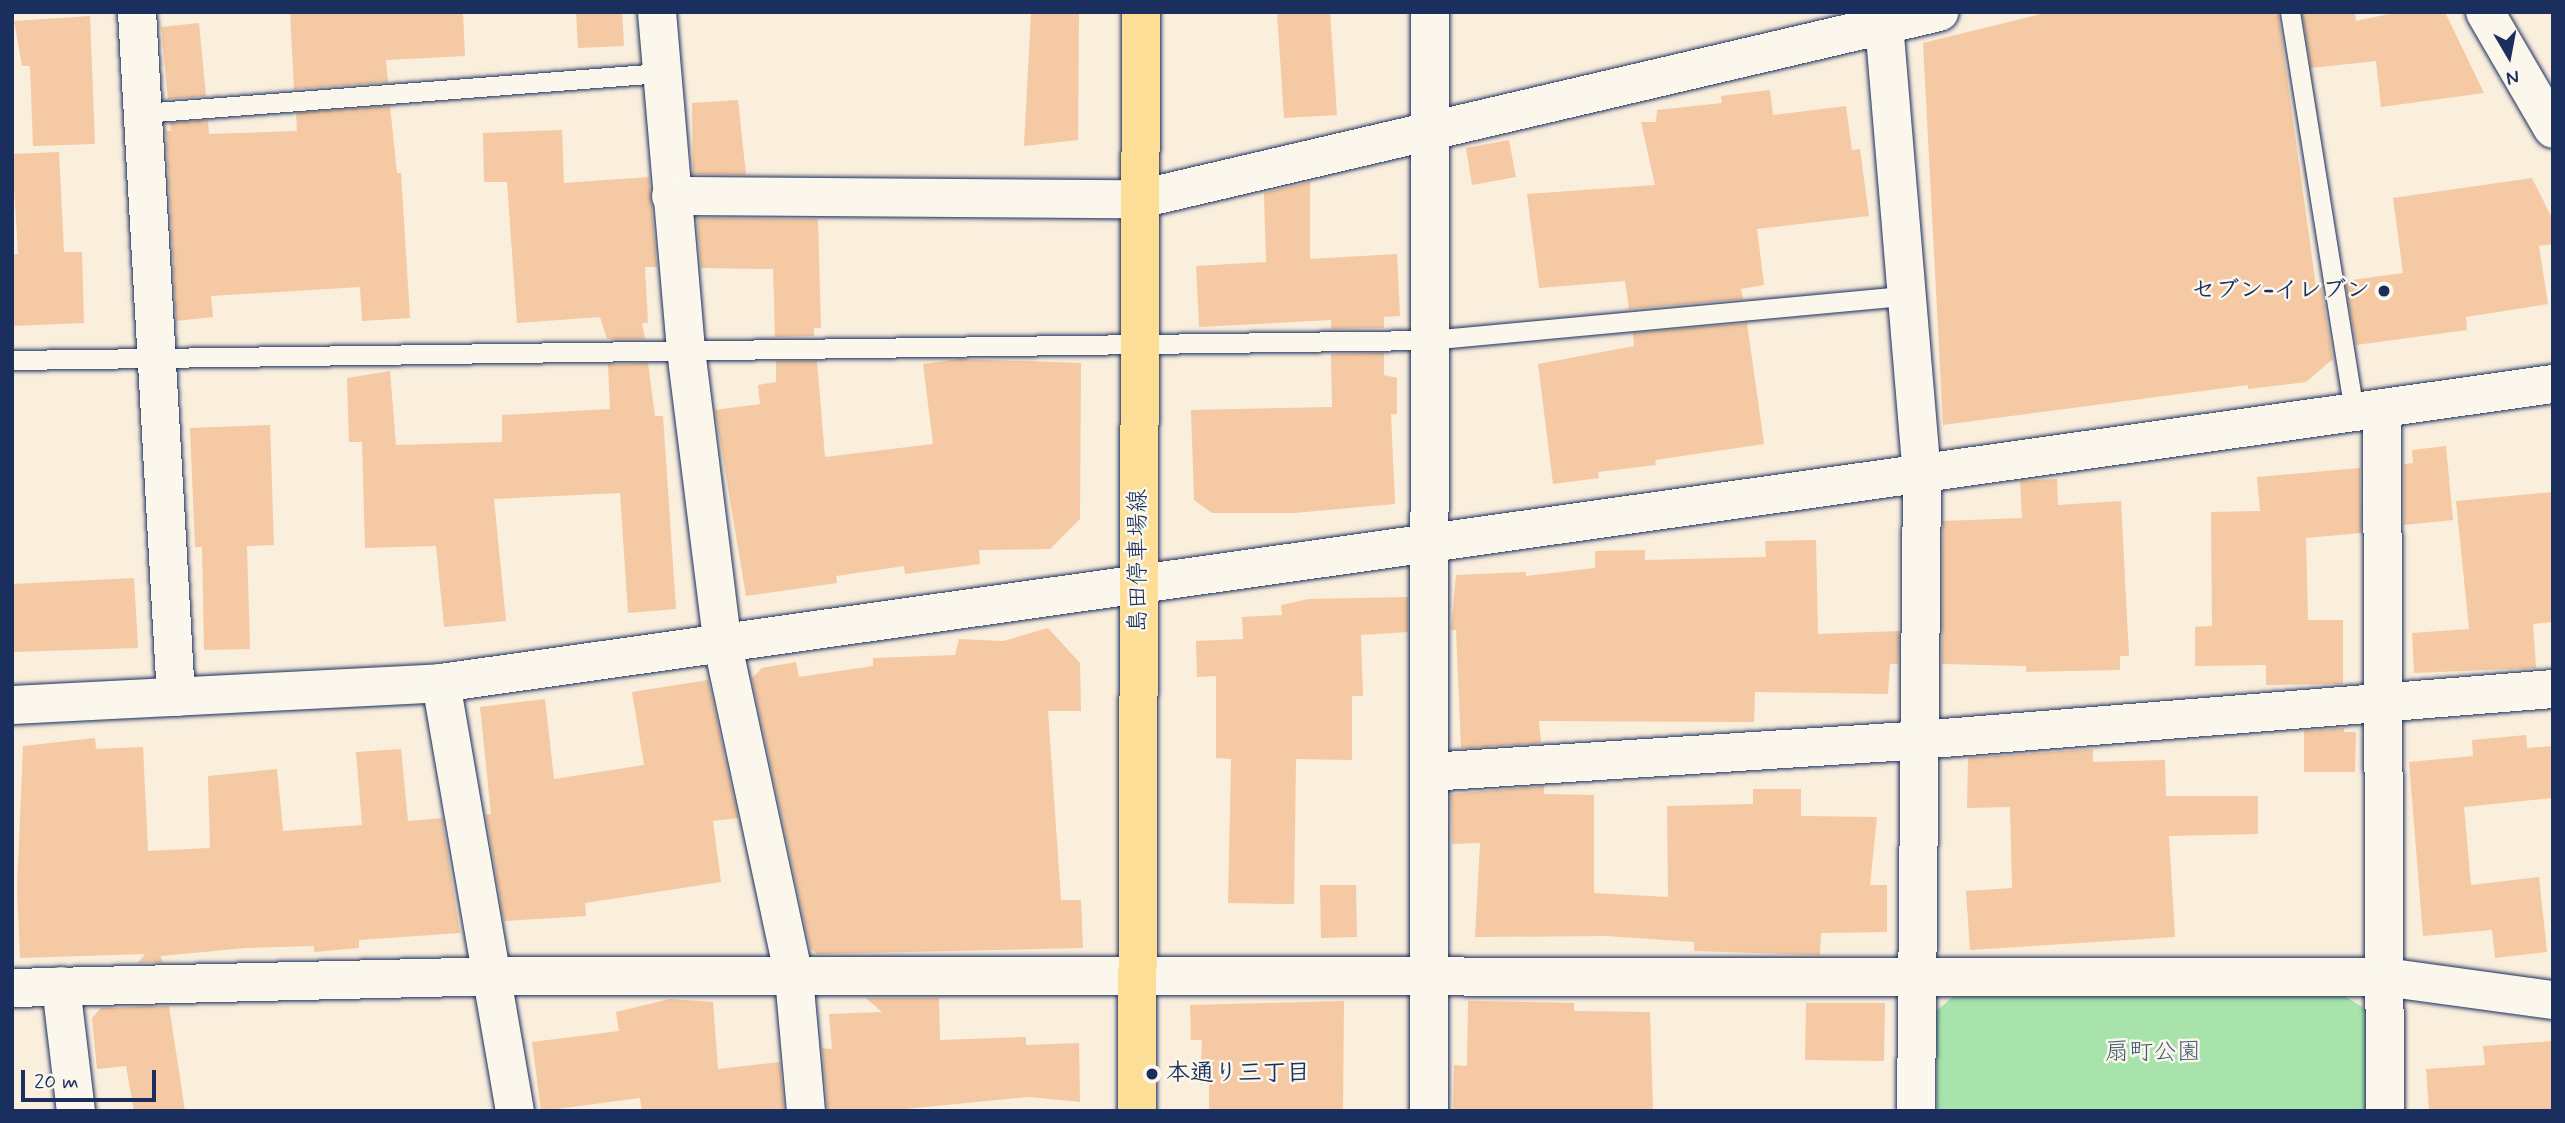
<!DOCTYPE html>
<html>
<head>
<meta charset="utf-8">
<style>
	body { margin:0 }
	#map { position:relative; width:2565px; height:1123px; overflow:hidden; background:#faeedd; font-family:Mynerve,"Klee One",sans-serif }
	div>[style] { position:absolute }
	.green>* { inset:0; background:#a7e3aa }
	.building>* { inset:0; background:#f4c9a3 }
	.roads { filter:drop-shadow(0 0 2px #1b2f5e) drop-shadow(0 0 2px #1b2f5e) }
	.service>* { height:19px; margin:-9.5px; padding:0 9.5px; transform-origin:9.5px; border-radius:9.5px; background:#fbf7ec }
	.minor>* { height:38px; margin:-19px; padding:0 19px; transform-origin:19px; border-radius:19px; background:#fbf7ec }
	.tertiary>* { height:38px; margin:-19px; padding:0 19px; transform-origin:19px; border-radius:19px; background:#fbf7ec }
	.primary>* { height:38px; margin:-19px; padding:0 19px; transform-origin:19px; border-radius:19px; background:#fcde96 }
	.dots>* { width:19px; height:19px; translate:-50% -50%; box-sizing:border-box; border:4px solid #fbf7ec; border-radius:50% }
	span { translate:-50% -50%; white-space:nowrap; text-align:center; line-height:1.15; -webkit-text-stroke:5px #fbf7ec; paint-order:stroke }
	.poi-label { font-size:24px; color:#1b2f5e; font-weight:700 }
	.right { translate:-100% -50%; text-align:right }
	.left { translate:0 -50%; text-align:left }
	.street-label { font-size:24px; color:#1b2f5e }
	.park-label { font-size:24px; color:#3e5c71 }
	.frame { position:absolute; inset:0; border:14px solid #1b2f5e; pointer-events:none }
	.north { position:absolute; left:2474px; top:21px; width:70px; height:70px; -webkit-text-stroke:5px #fbf7ec; paint-order:stroke; rotate:170deg; font-size:19px; font-weight:700; line-height:28px; text-align:center; color:#1b2f5e }
	.north::after { content:''; display:block; margin:auto; width:24px; height:32px; background:#1b2f5e; clip-path:polygon(50% 0,100% 100%,50% 72%,0 100%) }
	.scale { position:absolute; left:21px; top:1070px; width:135px; height:32px; box-sizing:border-box; border:4px solid #1b2f5e; border-top:0; padding-left:9px; font-size:21px; line-height:24px; white-space:nowrap; color:#1b2f5e; -webkit-text-stroke:5px #fbf7ec; paint-order:stroke }
</style>
</head>
<body>
<div id="map">
	<div class="green">
		<div style="clip-path:polygon(2343px 995px,2367px 1010px,2369px 1111px,1937px 1111px,1936px 1011px,1954px 996px)"></div>
	</div>
	<div class="building">
		<div style="clip-path:polygon(290px 12px,463px 12px,465px 56px,386px 60px,388px 82px,294px 89px)"></div>
		<div style="clip-path:polygon(576px 12px,622px 12px,624px 46px,578px 48px)"></div>
		<div style="clip-path:polygon(1031px 12px,1079px 12px,1078px 140px,1024px 146px)"></div>
		<div style="clip-path:polygon(1277px 12px,1330px 12px,1337px 115px,1284px 118px)"></div>
		<div style="clip-path:polygon(2049px 12px,2278px 12px,2316px 286px,2321px 285px,2333px 359px,2306px 382px,2248px 389px,2248px 385px,1943px 425px,1923px 43px)"></div>
		<div style="clip-path:polygon(2302px 12px,2355px 12px,2356px 21px,2398px 12px,2445px 12px,2484px 93px,2381px 107px,2376px 61px,2311px 68px)"></div>
		<div style="clip-path:polygon(90px 16px,95px 144px,33px 146px,30px 66px,22px 66px,14px 21px)"></div>
		<div style="clip-path:polygon(199px 23px,206px 96px,168px 99px,161px 27px)"></div>
		<div style="clip-path:polygon(1770px 90px,1773px 115px,1846px 106px,1852px 150px,1860px 149px,1869px 216px,1757px 229px,1764px 285px,1741px 289px,1743px 299px,1629px 309px,1625px 281px,1539px 288px,1527px 194px,1655px 185px,1641px 122px,1656px 122px,1657px 110px,1722px 103px,1721px 96px)"></div>
		<div style="clip-path:polygon(738px 100px,746px 175px,693px 174px,692px 103px)"></div>
		<div style="clip-path:polygon(390px 106px,397px 173px,401px 173px,410px 318px,362px 321px,360px 287px,211px 296px,213px 317px,176px 321px,166px 131px,171px 131px,170px 123px,208px 120px,209px 134px,297px 131px,296px 113px)"></div>
		<div style="clip-path:polygon(562px 130px,564px 183px,649px 177px,657px 267px,645px 267px,648px 323px,642px 323px,645px 339px,607px 339px,600px 317px,517px 323px,507px 182px,484px 182px,483px 133px)"></div>
		<div style="clip-path:polygon(1509px 140px,1516px 177px,1472px 185px,1466px 148px)"></div>
		<div style="clip-path:polygon(59px 152px,64px 252px,82px 252px,84px 323px,12px 326px,12px 254px,18px 254px,12px 154px)"></div>
		<div style="clip-path:polygon(2532px 178px,2553px 220px,2553px 244px,2539px 246px,2548px 304px,2466px 317px,2467px 330px,2356px 345px,2345px 281px,2403px 273px,2393px 198px)"></div>
		<div style="clip-path:polygon(1310px 182px,1310px 259px,1397px 254px,1400px 316px,1384px 317px,1384px 328px,1331px 329px,1331px 320px,1199px 327px,1196px 266px,1266px 262px,1264px 193px)"></div>
		<div style="clip-path:polygon(697px 218px,818px 219px,821px 328px,814px 328px,814px 336px,775px 337px,773px 269px,701px 268px)"></div>
		<div style="clip-path:polygon(1747px 323px,1764px 444px,1655px 460px,1656px 465px,1598px 472px,1599px 478px,1553px 484px,1538px 364px,1634px 346px,1633px 333px)"></div>
		<div style="clip-path:polygon(1384px 353px,1384px 375px,1397px 378px,1397px 414px,1391px 414px,1395px 504px,1294px 513px,1212px 513px,1194px 500px,1191px 410px,1332px 407px,1331px 354px)"></div>
		<div style="clip-path:polygon(960px 359px,1081px 363px,1080px 519px,1050px 549px,979px 550px,980px 564px,905px 574px,904px 566px,836px 576px,837px 583px,746px 596px,715px 410px,760px 404px,758px 385px,776px 382px,776px 361px,817px 361px,825px 457px,933px 444px,923px 364px)"></div>
		<div style="clip-path:polygon(648px 363px,655px 416px,663px 416px,676px 609px,628px 613px,620px 493px,494px 499px,506px 621px,444px 627px,436px 546px,365px 548px,362px 442px,349px 442px,347px 378px,390px 371px,396px 445px,502px 442px,502px 415px,610px 409px,608px 364px)"></div>
		<div style="clip-path:polygon(270px 425px,274px 545px,247px 546px,250px 649px,204px 650px,202px 547px,195px 547px,190px 428px)"></div>
		<div style="clip-path:polygon(2446px 446px,2453px 520px,2404px 525px,2404px 464px,2413px 463px,2412px 450px)"></div>
		<div style="clip-path:polygon(2360px 468px,2361px 533px,2306px 538px,2308px 620px,2343px 620px,2343px 684px,2266px 685px,2266px 665px,2195px 666px,2195px 627px,2212px 626px,2211px 512px,2260px 511px,2257px 477px)"></div>
		<div style="clip-path:polygon(2057px 479px,2058px 505px,2121px 501px,2129px 656px,2120px 656px,2120px 670px,2026px 672px,2026px 666px,1942px 664px,1943px 521px,2022px 518px,2020px 481px)"></div>
		<div style="clip-path:polygon(2553px 492px,2553px 622px,2533px 624px,2536px 668px,2414px 673px,2412px 633px,2469px 629px,2456px 501px)"></div>
		<div style="clip-path:polygon(1816px 540px,1818px 634px,1899px 631px,1898px 664px,1890px 664px,1888px 694px,1755px 692px,1754px 722px,1539px 721px,1541px 743px,1461px 748px,1456px 630px,1451px 630px,1456px 575px,1526px 572px,1526px 576px,1595px 568px,1595px 551px,1645px 550px,1645px 560px,1766px 557px,1765px 541px)"></div>
		<div style="clip-path:polygon(134px 578px,138px 648px,12px 652px,12px 584px)"></div>
		<div style="clip-path:polygon(1408px 597px,1408px 632px,1361px 635px,1363px 696px,1352px 696px,1352px 760px,1296px 759px,1294px 904px,1228px 903px,1231px 759px,1216px 758px,1216px 676px,1197px 677px,1196px 641px,1243px 639px,1242px 617px,1282px 615px,1281px 605px,1309px 599px)"></div>
		<div style="clip-path:polygon(1048px 628px,1080px 663px,1081px 711px,1048px 711px,1061px 900px,1081px 900px,1083px 948px,817px 954px,810px 948px,752px 678px,762px 668px,796px 662px,799px 677px,873px 666px,873px 658px,955px 655px,959px 639px,1003px 641px)"></div>
		<div style="clip-path:polygon(708px 680px,738px 818px,713px 821px,721px 882px,585px 903px,586px 916px,504px 921px,486px 815px,491px 814px,480px 707px,545px 699px,554px 779px,644px 765px,632px 692px)"></div>
		<div style="clip-path:polygon(2344px 728px,2344px 732px,2356px 732px,2355px 772px,2304px 772px,2304px 731px)"></div>
		<div style="clip-path:polygon(2526px 735px,2527px 748px,2553px 746px,2553px 798px,2464px 807px,2471px 885px,2539px 877px,2547px 952px,2495px 958px,2492px 930px,2423px 936px,2409px 762px,2473px 756px,2472px 740px)"></div>
		<div style="clip-path:polygon(95px 738px,96px 749px,143px 747px,148px 851px,210px 848px,208px 776px,277px 769px,283px 831px,362px 825px,356px 752px,401px 749px,408px 821px,442px 818px,460px 933px,359px 940px,359px 948px,314px 952px,314px 946px,246px 948px,161px 956px,162px 962px,138px 963px,145px 954px,20px 958px,17px 889px,23px 746px)"></div>
		<div style="clip-path:polygon(2093px 749px,2093px 762px,2165px 760px,2166px 796px,2258px 796px,2258px 834px,2169px 836px,2175px 937px,1970px 950px,1966px 891px,2012px 888px,2010px 807px,1967px 808px,1968px 758px)"></div>
		<div style="clip-path:polygon(1544px 786px,1544px 794px,1594px 795px,1594px 893px,1668px 897px,1667px 806px,1753px 804px,1753px 789px,1801px 789px,1801px 816px,1877px 817px,1870px 885px,1887px 885px,1887px 932px,1821px 933px,1820px 955px,1694px 951px,1694px 942px,1606px 936px,1475px 937px,1480px 843px,1452px 844px,1451px 794px)"></div>
		<div style="clip-path:polygon(1320px 885px,1356px 885px,1357px 937px,1321px 938px)"></div>
		<div style="clip-path:polygon(866px 998px,939px 998px,940px 1040px,1026px 1037px,1026px 1045px,1079px 1043px,1080px 1102px,1029px 1097px,884px 1111px,828px 1111px,822px 1048px,832px 1049px,829px 1014px,882px 1012px)"></div>
		<div style="clip-path:polygon(670px 999px,713px 1002px,718px 1069px,780px 1062px,784px 1111px,642px 1111px,640px 1098px,541px 1111px,532px 1042px,619px 1031px,616px 1012px)"></div>
		<div style="clip-path:polygon(1344px 1001px,1343px 1111px,1209px 1111px,1209px 1083px,1200px 1084px,1202px 1040px,1191px 1040px,1190px 1005px)"></div>
		<div style="clip-path:polygon(1468px 1001px,1574px 1003px,1574px 1011px,1650px 1012px,1653px 1111px,1453px 1111px,1454px 1065px,1467px 1066px)"></div>
		<div style="clip-path:polygon(1806px 1003px,1885px 1003px,1884px 1061px,1805px 1060px)"></div>
		<div style="clip-path:polygon(169px 1006px,185px 1111px,134px 1111px,126px 1066px,97px 1069px,92px 1018px,101px 1008px)"></div>
		<div style="clip-path:polygon(2553px 1041px,2553px 1111px,2429px 1111px,2426px 1069px,2485px 1065px,2483px 1046px)"></div>
	</div>
	<div class="roads">
		<div class="service">
			<div style="left:2290px;top:12px;width:406px;rotate:80.9deg"></div>
			<div style="left:143px;top:113px;width:520px;rotate:-4.42deg"></div>
			<div style="left:12px;top:360px;width:1417px;rotate:-0.81deg"></div>
			<div style="left:1429px;top:340px;width:477px;rotate:-5.3deg"></div>
		</div>
		<div class="minor">
			<div style="left:137px;top:12px;width:686px;rotate:86.74deg"></div>
			<div style="left:657px;top:12px;width:339px;rotate:85.1deg"></div>
			<div style="left:686px;top:350px;width:293px;rotate:82.9deg"></div>
			<div style="left:722px;top:641px;width:344px;rotate:77.9deg"></div>
			<div style="left:794px;top:977px;width:135px;rotate:84.9deg"></div>
			<div style="left:1883px;top:12px;width:466px;rotate:85.2deg"></div>
			<div style="left:1922px;top:476px;width:635px;rotate:90.54deg"></div>
			<div style="left:671px;top:196px;width:469px;rotate:0.4deg"></div>
			<div style="left:1140px;top:199px;width:821px;rotate:-13.17deg"></div>
			<div style="left:2382px;top:409px;width:702px;rotate:89.76deg"></div>
			<div style="left:441px;top:683px;width:434px;rotate:80.2deg"></div>
			<div style="left:1429px;top:772px;width:491px;rotate:-3.7deg"></div>
			<div style="left:1919px;top:740px;width:636px;rotate:-4.6deg"></div>
			<div style="left:61px;top:986px;width:126px;rotate:83.2deg"></div>
			<div style="left:12px;top:988px;width:480px;rotate:-1.4deg"></div>
			<div style="left:492px;top:976px;width:1892px;rotate:0.03deg"></div>
			<div style="left:2384px;top:977px;width:171px;rotate:7.8deg"></div>
			<div style="left:1429px;top:1111px;width:1099px;rotate:-89.95deg"></div>
		</div>
		<div class="tertiary">
			<div style="left:2485px;top:12px;width:135px;rotate:59.8deg"></div>
			<div style="left:12px;top:705px;width:430px;rotate:-2.9deg"></div>
			<div style="left:441px;top:683px;width:2133px;rotate:-8.06deg"></div>
		</div>
		<div class="primary">
			<div style="left:1137px;top:1111px;width:1099px;rotate:-89.79deg"></div>
		</div>
	</div>
	<div class="dots">
		<div style="left:2384px;top:291px;background:#1b2f5e"></div>
		<div style="left:1152px;top:1074px;background:#1b2f5e"></div>
	</div>
	<div class="poi-label">
		<span class="right" style="left:2370px;top:291px">セブン-イレブン</span>
		<span class="left" style="left:1166px;top:1074px">本通り三丁目</span>
	</div>
	<div class="street-label">
		<span style="left:1139px;top:561px;rotate:-90deg">島田停車場線</span>
	</div>
	<div class="park-label">
		<span style="left:2153px;top:1053px">扇町公園</span>
	</div>
	<div class="frame"></div>
	<div class="north">N</div>
	<div class="scale">20 m</div>
</div>
</body>
</html>
